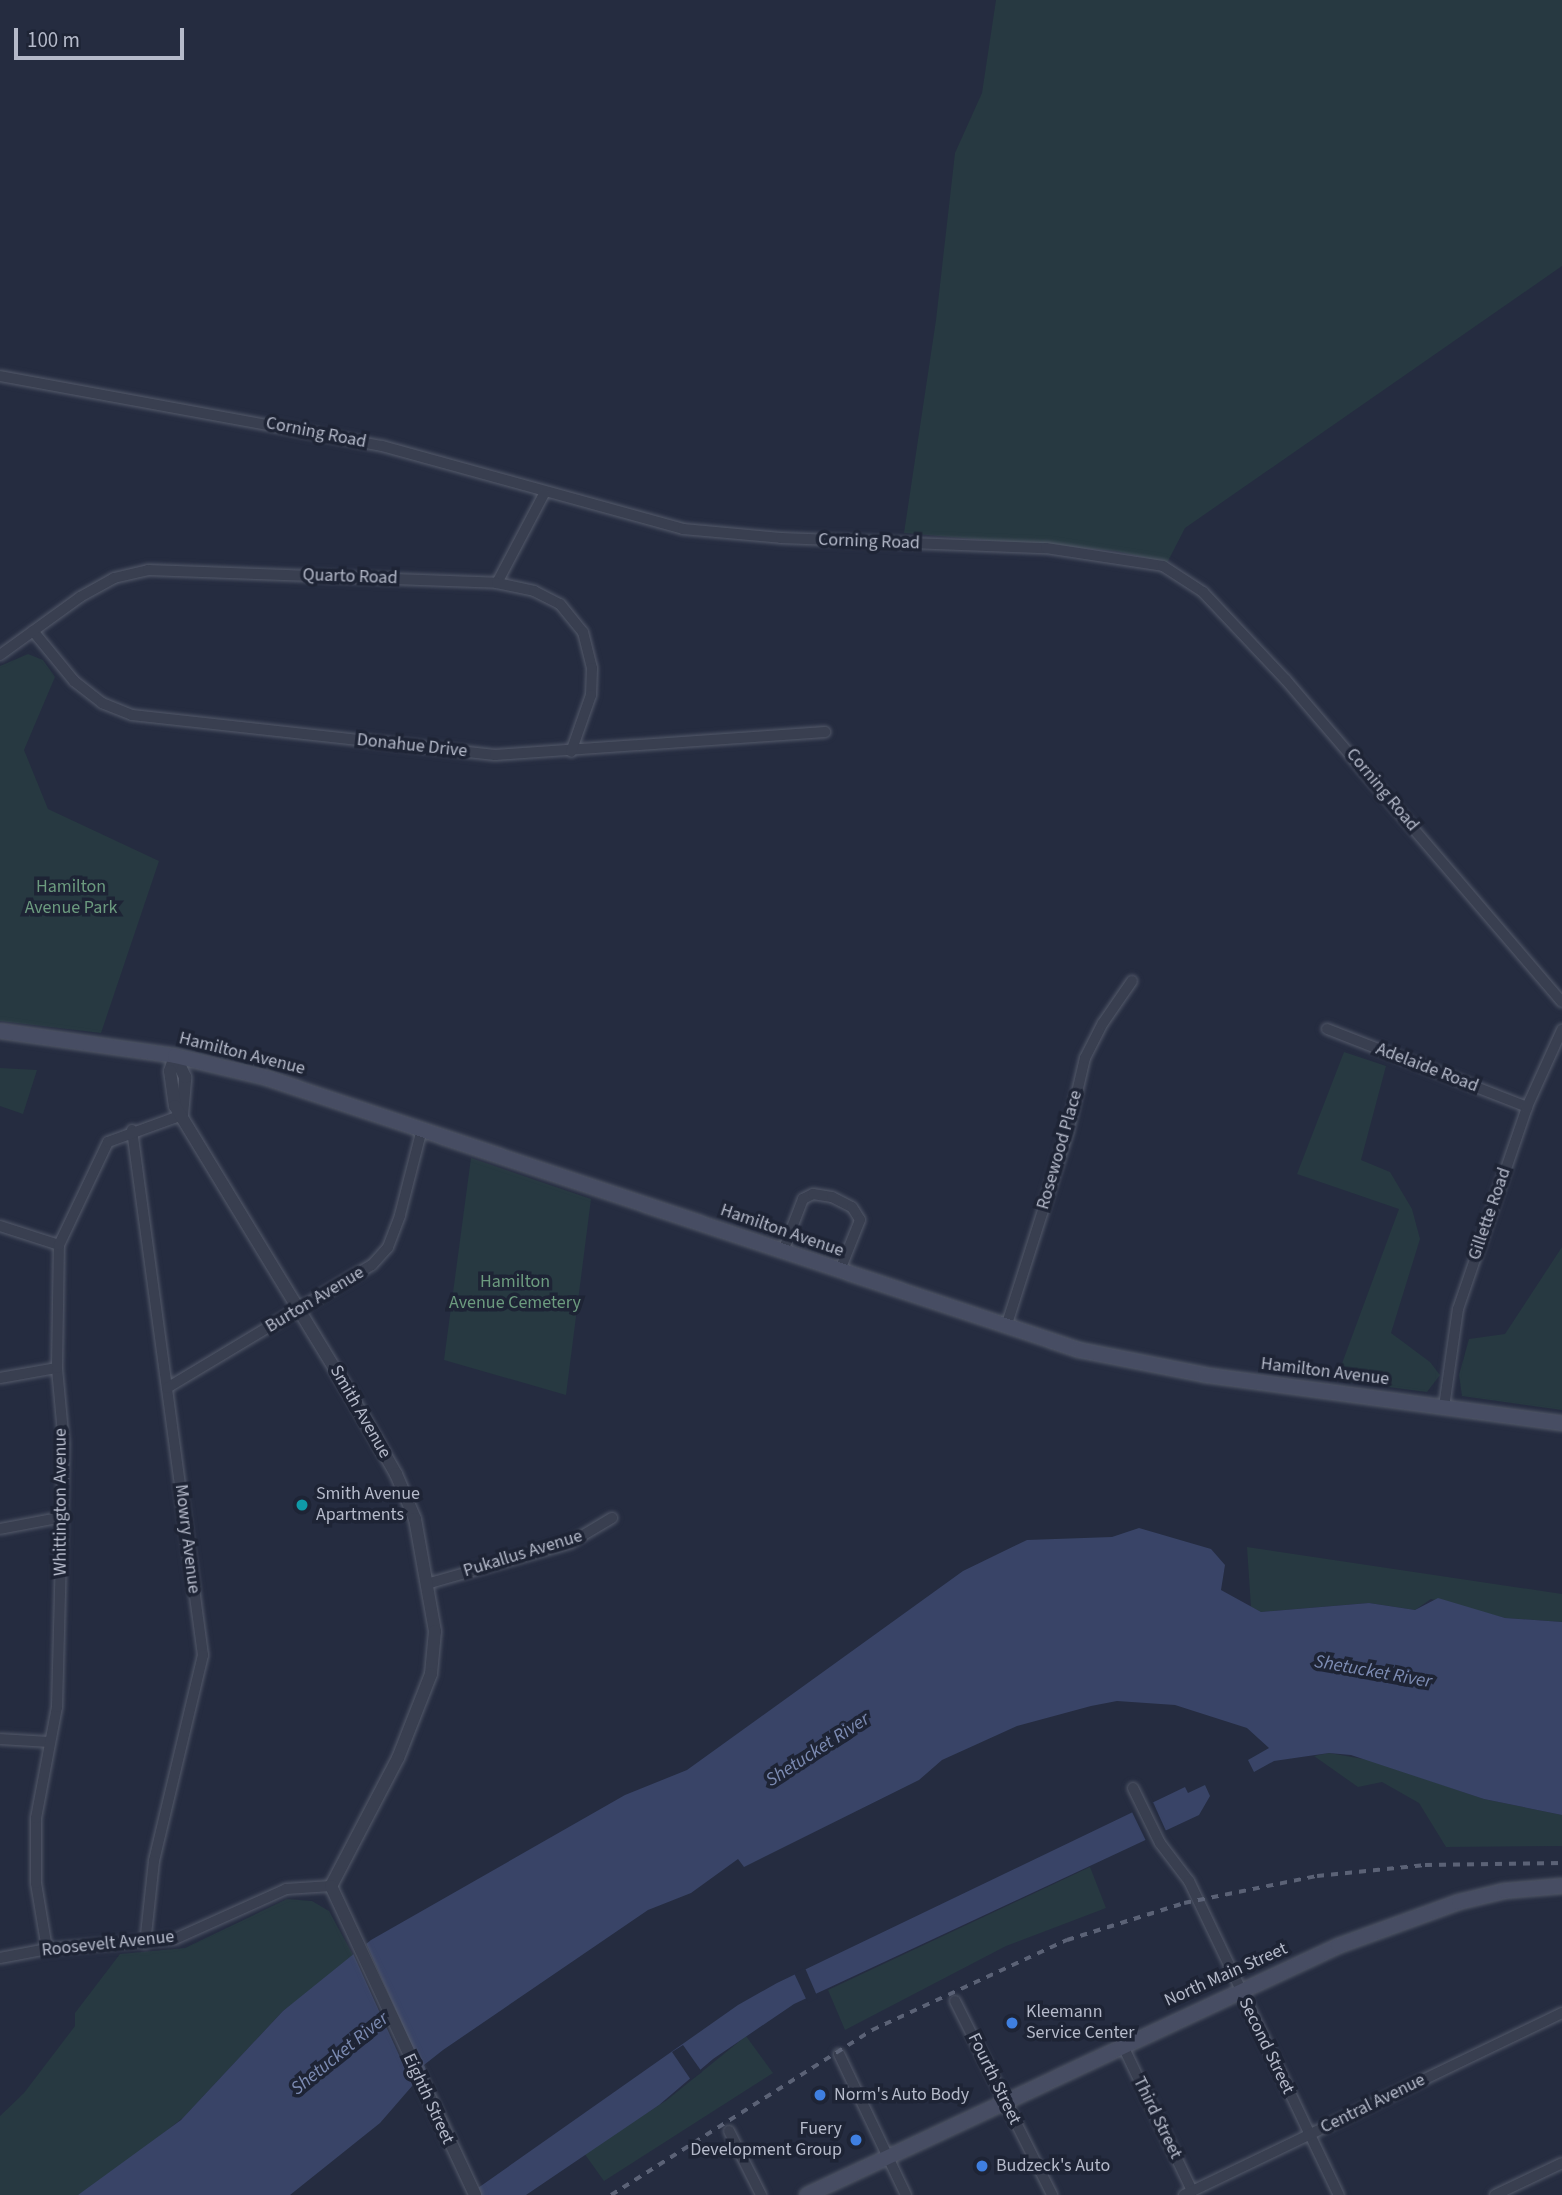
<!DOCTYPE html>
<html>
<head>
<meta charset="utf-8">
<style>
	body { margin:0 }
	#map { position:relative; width:1562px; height:2195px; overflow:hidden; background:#252c40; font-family:"Source Sans 3",sans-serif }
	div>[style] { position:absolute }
	.green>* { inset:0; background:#273941 }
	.water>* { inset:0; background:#394467 }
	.pier>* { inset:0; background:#252c40 }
	.roads { filter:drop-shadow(0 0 2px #545a6a) drop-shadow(0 0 2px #545a6a) }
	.minor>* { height:10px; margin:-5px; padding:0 5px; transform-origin:5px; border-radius:5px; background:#393f50 }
	.tertiary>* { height:12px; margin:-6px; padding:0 6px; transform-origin:6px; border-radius:6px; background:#393f50 }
	.secondary>* { height:14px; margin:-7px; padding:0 7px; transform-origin:7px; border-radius:7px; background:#474d63 }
	.rail>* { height:3.5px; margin-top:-1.75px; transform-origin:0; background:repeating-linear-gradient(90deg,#5b6276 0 7px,transparent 0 14px) }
	.dots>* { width:19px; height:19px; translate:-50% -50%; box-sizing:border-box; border:4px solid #1e2435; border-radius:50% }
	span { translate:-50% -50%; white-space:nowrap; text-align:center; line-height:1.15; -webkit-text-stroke:7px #1e2435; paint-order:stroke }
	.street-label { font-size:18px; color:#b5baca }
	.park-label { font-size:18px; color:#6c9b7f }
	.poi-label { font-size:18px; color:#b5baca }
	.left { translate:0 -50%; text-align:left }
	.right { translate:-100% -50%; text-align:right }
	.water-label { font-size:19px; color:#7c8bb2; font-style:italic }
	.scale { position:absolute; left:14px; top:28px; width:170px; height:32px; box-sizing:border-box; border:4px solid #b5baca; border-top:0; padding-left:9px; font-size:21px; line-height:24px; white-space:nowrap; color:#b5baca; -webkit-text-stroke:5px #1e2435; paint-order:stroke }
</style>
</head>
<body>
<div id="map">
	<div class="green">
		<div style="clip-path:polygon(996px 0,1562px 0,1562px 266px,1185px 528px,1167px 563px,1116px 551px,904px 533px,936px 320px,955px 153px,982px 93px)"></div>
		<div style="clip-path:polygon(28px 654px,43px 660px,55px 677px,24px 750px,48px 809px,159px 861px,101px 1033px,0 1021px,0 666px)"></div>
		<div style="clip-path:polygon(1344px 1052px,1386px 1066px,1361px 1160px,1390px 1172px,1412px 1209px,1420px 1239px,1391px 1333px,1430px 1362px,1440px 1375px,1427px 1392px,1342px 1381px,1337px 1377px,1399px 1209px,1297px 1174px)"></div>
		<div style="clip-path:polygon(0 1068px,37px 1070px,23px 1114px,0 1106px)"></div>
		<div style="clip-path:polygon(471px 1158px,591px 1199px,566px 1395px,444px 1360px)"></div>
		<div style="clip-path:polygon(1562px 1247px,1562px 1410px,1462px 1396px,1459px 1375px,1469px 1339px,1505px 1334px)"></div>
		<div style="clip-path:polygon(1247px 1547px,1562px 1594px,1562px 1622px,1505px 1618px,1431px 1599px,1415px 1610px,1369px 1603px,1261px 1612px,1251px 1607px)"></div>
		<div style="clip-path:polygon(1329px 1753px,1369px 1760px,1484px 1799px,1562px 1815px,1562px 1846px,1446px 1847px,1419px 1803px,1382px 1782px,1358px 1787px,1314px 1756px)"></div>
		<div style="clip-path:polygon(1090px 1867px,1106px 1908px,1006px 1946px,845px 2030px,828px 1990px)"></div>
		<div style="clip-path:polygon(287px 1899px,312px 1901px,329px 1911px,353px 1955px,349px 1961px,283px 2011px,184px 2117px,106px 2179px,78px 2195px,0 2195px,0 2116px,24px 2093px,75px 2026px,75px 2013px,120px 1954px,185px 1948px)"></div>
		<div style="clip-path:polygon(746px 2036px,773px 2073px,604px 2181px,584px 2153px,667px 2100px)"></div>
	</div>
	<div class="water">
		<div style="clip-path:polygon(1139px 1528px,1211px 1549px,1225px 1565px,1221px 1590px,1261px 1612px,1369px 1603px,1415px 1610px,1438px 1598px,1505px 1618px,1562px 1622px,1562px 1815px,1484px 1799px,1351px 1755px,1329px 1753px,1274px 1761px,1254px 1772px,1248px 1760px,1269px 1748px,1247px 1728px,1175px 1705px,1117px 1701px,1091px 1706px,1017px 1726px,942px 1760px,919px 1780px,744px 1867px,738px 1859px,691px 1893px,648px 1910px,443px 2050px,424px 2065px,426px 2070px,380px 2123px,290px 2195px,78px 2195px,181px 2120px,283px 2011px,371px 1940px,625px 1795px,687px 1770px,963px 1571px,1027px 1540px,1112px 1537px)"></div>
		<div style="clip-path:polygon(1205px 1785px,1210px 1796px,1199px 1815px,794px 2004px,713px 2059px,659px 2105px,526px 2195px,468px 2195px,738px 2005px,777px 1983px,1185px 1787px,1188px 1793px)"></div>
	</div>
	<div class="pier">
		<div style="clip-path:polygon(1153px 1802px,1166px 1831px,1146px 1841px,1132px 1812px)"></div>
		<div style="clip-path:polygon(365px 1941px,425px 2075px,413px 2086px,352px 1951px)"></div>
		<div style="clip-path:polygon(805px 1968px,818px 1998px,808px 2003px,794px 1973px)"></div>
		<div style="clip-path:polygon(683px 2045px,702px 2072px,691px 2080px,672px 2052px)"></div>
	</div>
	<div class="roads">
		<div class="minor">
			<div style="left:0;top:376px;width:388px;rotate:10.4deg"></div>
			<div style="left:382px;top:446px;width:312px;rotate:15.4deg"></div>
			<div style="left:683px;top:529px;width:98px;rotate:5.2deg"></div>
			<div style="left:781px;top:538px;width:265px;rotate:2.2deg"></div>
			<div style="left:1046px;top:548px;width:118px;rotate:8.7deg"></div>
			<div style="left:1163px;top:566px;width:48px;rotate:33deg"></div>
			<div style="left:1203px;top:592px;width:121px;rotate:46.7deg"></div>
			<div style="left:1286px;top:680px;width:424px;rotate:49.4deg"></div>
			<div style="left:497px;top:583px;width:101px;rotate:-62.2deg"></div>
			<div style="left:33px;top:631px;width:65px;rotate:50.6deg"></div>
			<div style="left:74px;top:681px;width:36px;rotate:38deg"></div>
			<div style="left:102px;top:703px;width:32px;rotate:22deg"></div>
			<div style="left:132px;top:715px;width:365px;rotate:6.3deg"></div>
			<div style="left:495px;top:755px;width:331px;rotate:-4deg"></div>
			<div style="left:0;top:655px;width:99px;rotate:-35.9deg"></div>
			<div style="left:80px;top:597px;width:39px;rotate:-29deg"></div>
			<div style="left:114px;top:578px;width:35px;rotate:-13deg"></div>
			<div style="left:148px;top:570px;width:349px;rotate:2.1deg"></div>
			<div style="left:497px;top:583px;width:38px;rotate:12deg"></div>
			<div style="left:534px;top:591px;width:29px;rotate:27deg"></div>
			<div style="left:560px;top:604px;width:36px;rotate:51deg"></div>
			<div style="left:583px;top:632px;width:37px;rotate:76deg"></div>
			<div style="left:592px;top:668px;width:27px;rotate:92deg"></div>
			<div style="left:591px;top:695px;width:60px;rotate:109.3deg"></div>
			<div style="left:1327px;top:1029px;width:215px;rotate:21.3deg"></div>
			<div style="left:132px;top:1130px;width:530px;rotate:82.3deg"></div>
			<div style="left:203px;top:1655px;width:212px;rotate:103.4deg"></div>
			<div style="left:154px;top:1861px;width:83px;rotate:96.2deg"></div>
			<div style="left:0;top:1226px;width:62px;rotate:17.9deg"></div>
			<div style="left:783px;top:1251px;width:56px;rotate:-69deg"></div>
			<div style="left:803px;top:1199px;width:11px;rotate:-27deg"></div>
			<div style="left:813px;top:1194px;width:19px;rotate:9deg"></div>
			<div style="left:832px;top:1197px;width:22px;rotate:27deg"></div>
			<div style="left:852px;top:1207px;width:15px;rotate:58deg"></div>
			<div style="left:860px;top:1220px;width:54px;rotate:111.8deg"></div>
			<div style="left:1006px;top:1327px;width:206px;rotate:-72.4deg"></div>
			<div style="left:1068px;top:1131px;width:75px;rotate:-76.9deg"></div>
			<div style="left:1085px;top:1058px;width:39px;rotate:-63deg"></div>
			<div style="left:1103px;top:1023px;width:51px;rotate:-55.4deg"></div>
			<div style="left:0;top:1378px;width:58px;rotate:-10deg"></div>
			<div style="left:167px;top:1388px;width:239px;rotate:-31deg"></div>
			<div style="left:372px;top:1265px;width:24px;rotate:-48deg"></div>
			<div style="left:388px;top:1247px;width:34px;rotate:-69deg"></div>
			<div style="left:400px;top:1215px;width:89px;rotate:-75.7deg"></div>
			<div style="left:1444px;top:1407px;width:99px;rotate:-81.9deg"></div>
			<div style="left:1458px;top:1309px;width:213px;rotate:-71.1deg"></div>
			<div style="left:1527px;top:1107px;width:85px;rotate:-65.6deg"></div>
			<div style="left:0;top:1529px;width:64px;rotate:-10.8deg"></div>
			<div style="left:430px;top:1583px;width:146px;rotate:-15.9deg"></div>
			<div style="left:570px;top:1543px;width:49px;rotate:-30.8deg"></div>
			<div style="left:0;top:1739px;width:49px;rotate:3.5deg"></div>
			<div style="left:1133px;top:1788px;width:61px;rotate:63.9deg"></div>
			<div style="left:1160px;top:1843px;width:48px;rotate:52.7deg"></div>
			<div style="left:1189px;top:1881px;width:348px;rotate:64.5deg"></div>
			<div style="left:47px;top:1949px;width:67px;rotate:-99.5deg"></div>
			<div style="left:36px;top:1883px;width:65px;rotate:-90deg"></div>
			<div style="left:36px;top:1818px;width:113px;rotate:-79.3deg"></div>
			<div style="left:57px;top:1707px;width:263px;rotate:-88.5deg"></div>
			<div style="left:64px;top:1444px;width:76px;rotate:-95.3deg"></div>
			<div style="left:57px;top:1368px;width:123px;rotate:-89.1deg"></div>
			<div style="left:59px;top:1245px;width:114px;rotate:-64.6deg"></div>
			<div style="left:108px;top:1142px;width:79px;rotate:-20deg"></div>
			<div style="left:0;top:1958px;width:48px;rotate:-10.8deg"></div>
			<div style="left:47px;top:1949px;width:128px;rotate:-4.5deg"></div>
			<div style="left:175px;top:1939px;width:122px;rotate:-24.2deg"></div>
			<div style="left:286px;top:1889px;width:45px;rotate:-3.8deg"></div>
			<div style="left:955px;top:2001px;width:217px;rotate:63.4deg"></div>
			<div style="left:1122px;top:2044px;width:163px;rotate:64.5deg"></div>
			<div style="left:839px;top:2054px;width:156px;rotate:64.6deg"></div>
			<div style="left:729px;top:2131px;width:72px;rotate:63.4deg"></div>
			<div style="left:1184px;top:2195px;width:420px;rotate:-25.7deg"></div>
			<div style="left:1495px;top:2195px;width:74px;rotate:-25.5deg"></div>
		</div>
		<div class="tertiary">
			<div style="left:182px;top:1115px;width:38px;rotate:-85deg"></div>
			<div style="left:185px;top:1077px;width:23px;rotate:-115deg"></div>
			<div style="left:175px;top:1056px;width:16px;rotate:108deg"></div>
			<div style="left:170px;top:1071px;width:35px;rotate:82deg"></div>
			<div style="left:175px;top:1106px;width:341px;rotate:58.7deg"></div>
			<div style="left:352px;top:1397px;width:89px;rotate:60.3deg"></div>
			<div style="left:396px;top:1474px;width:49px;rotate:67.1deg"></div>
			<div style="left:415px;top:1519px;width:114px;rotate:79.9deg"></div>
			<div style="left:435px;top:1631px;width:43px;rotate:95.3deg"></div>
			<div style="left:431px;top:1674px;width:90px;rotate:111.4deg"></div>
			<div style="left:398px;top:1758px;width:144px;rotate:117.6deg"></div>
			<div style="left:331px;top:1886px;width:341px;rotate:65deg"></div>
		</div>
		<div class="secondary">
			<div style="left:0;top:1031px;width:177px;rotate:8.1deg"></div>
			<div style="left:175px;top:1056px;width:95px;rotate:13.4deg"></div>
			<div style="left:267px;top:1078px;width:856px;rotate:18.52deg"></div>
			<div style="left:1079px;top:1350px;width:128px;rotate:11.2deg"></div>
			<div style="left:1205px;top:1375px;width:360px;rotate:7.7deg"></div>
			<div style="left:807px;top:2195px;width:586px;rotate:-25.12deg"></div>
			<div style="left:1338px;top:1946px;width:129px;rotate:-20deg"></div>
			<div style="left:1459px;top:1902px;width:46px;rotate:-13.7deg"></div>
			<div style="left:1504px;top:1891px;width:58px;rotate:-4.9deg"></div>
		</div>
	</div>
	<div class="rail">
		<div style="left:611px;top:2195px;width:309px;rotate:-32.3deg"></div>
		<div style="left:872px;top:2030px;width:215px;rotate:-24.8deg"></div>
		<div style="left:1067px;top:1940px;width:123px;rotate:-17.5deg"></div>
		<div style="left:1184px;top:1903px;width:136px;rotate:-11.5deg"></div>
		<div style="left:1317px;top:1876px;width:109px;rotate:-5.8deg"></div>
		<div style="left:1425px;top:1865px;width:137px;rotate:-0.8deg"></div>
	</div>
	<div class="dots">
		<div style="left:302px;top:1505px;background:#0f9aa8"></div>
		<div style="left:1012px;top:2023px;background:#3f7fe0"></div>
		<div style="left:820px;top:2095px;background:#3f7fe0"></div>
		<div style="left:856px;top:2140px;background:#3f7fe0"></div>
		<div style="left:982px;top:2166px;background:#3f7fe0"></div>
	</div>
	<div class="street-label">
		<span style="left:316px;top:433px;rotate:11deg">Corning Road</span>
		<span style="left:869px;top:542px;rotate:2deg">Corning Road</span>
		<span style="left:350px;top:577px;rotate:2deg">Quarto Road</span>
		<span style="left:412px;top:746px;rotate:6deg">Donahue Drive</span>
		<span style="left:1382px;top:790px;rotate:50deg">Corning Road</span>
		<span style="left:242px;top:1054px;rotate:14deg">Hamilton Avenue</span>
		<span style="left:1427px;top:1068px;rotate:21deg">Adelaide Road</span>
		<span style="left:1060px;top:1150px;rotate:-74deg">Rosewood Place</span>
		<span style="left:1490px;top:1214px;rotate:-71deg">Gillette Road</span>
		<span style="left:782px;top:1231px;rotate:19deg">Hamilton Avenue</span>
		<span style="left:315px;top:1300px;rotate:-31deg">Burton Avenue</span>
		<span style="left:1325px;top:1372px;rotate:7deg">Hamilton Avenue</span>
		<span style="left:360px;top:1412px;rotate:60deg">Smith Avenue</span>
		<span style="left:61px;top:1502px;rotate:-90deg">Whittington Avenue</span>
		<span style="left:187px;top:1539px;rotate:83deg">Mowry Avenue</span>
		<span style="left:523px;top:1554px;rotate:-17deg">Pukallus Avenue</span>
		<span style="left:108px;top:1944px;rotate:-6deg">Roosevelt Avenue</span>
		<span style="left:1226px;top:1975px;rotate:-24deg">North Main Street</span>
		<span style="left:1266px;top:2046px;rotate:64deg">Second Street</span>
		<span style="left:994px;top:2079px;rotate:64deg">Fourth Street</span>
		<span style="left:428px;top:2099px;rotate:65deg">Eighth Street</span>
		<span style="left:1373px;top:2104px;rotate:-26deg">Central Avenue</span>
		<span style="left:1157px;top:2118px;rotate:64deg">Third Street</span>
	</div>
	<div class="park-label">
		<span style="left:71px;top:898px">Hamilton<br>Avenue Park</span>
		<span style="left:515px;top:1293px">Hamilton<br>Avenue Cemetery</span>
	</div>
	<div class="poi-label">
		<span class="left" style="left:316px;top:1505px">Smith Avenue<br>Apartments</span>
		<span class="left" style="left:1026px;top:2023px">Kleemann<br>Service Center</span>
		<span class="left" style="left:834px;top:2095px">Norm's Auto Body</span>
		<span class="right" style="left:842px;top:2140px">Fuery<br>Development Group</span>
		<span class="left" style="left:996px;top:2166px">Budzeck's Auto</span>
	</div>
	<div class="water-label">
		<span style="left:1373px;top:1672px;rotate:10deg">Shetucket River</span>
		<span style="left:818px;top:1750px;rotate:-33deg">Shetucket River</span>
		<span style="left:340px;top:2054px;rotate:-39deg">Shetucket River</span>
	</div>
	<div class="scale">100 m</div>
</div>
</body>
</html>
